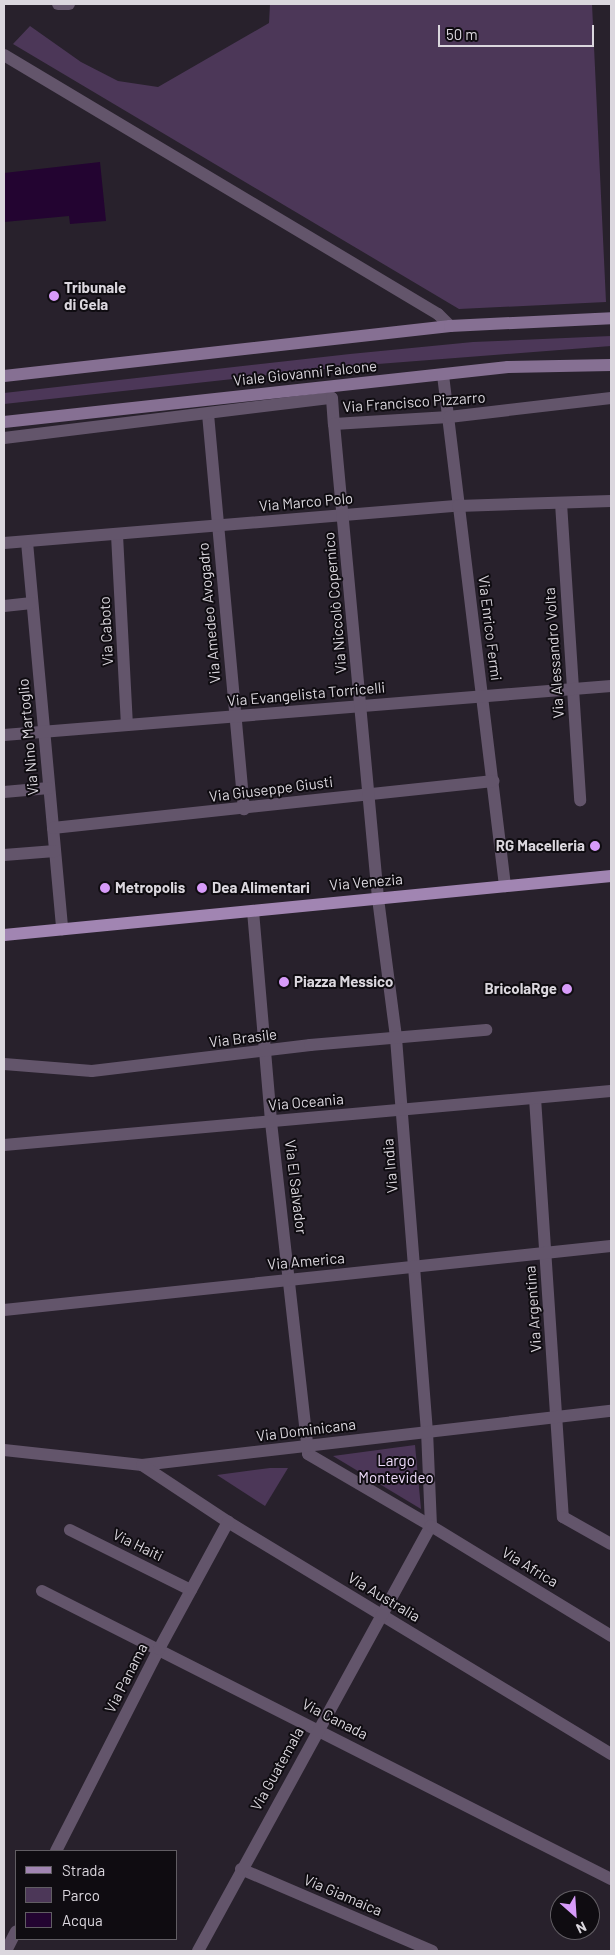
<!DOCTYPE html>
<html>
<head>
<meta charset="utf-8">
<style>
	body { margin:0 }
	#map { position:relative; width:615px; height:1955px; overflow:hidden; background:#28212c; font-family:Barlow,sans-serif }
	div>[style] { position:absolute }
	.green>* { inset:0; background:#4c3758 }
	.water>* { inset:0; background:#230431 }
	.street>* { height:12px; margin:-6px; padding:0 6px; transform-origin:6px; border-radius:6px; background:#63556b }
	.secondary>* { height:12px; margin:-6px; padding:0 6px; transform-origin:6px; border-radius:6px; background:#867093 }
	.primary>* { height:12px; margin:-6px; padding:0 6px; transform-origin:6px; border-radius:6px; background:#a185b2 }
	.dots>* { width:14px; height:14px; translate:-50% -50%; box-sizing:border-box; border:2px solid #0f0c11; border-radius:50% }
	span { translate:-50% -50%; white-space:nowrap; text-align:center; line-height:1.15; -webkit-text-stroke:4px #0f0c11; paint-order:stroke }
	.poi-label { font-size:15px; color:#dbd7de; font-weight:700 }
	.left { translate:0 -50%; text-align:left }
	.right { translate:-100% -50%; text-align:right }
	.street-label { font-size:15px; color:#dbd7de }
	.park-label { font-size:15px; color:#eedbfa }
	.frame { position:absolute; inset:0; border:5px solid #dbd7de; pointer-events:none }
	.legend { position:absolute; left:15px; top:1850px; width:162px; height:90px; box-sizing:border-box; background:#0f0c11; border:1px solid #615d63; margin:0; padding:6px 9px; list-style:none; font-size:15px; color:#dbd7de }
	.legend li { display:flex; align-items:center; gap:10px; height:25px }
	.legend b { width:25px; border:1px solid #615d63 }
	.north { position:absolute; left:550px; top:1890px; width:50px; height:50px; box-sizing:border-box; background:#0f0c11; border:1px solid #615d63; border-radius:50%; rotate:154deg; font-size:14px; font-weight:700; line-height:20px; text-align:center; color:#dbd7de }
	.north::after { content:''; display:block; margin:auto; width:18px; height:22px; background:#d79bf9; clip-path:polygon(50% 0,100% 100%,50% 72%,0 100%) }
	.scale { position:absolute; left:438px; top:25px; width:156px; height:22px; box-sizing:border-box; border:2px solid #dbd7de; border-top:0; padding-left:6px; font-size:15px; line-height:18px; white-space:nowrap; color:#dbd7de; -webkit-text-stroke:4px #0f0c11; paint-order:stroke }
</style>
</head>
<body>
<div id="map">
	<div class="green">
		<div style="clip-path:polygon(270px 4px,592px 4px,606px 302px,459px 309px,13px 44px,30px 26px,81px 62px,118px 81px,158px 87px,269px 23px)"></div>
		<div style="clip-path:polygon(611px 336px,611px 346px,352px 366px,4px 404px,4px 393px,350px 354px,473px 342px)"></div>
		<div style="clip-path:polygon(415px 1445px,421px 1509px,333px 1456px)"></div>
		<div style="clip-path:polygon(270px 1468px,288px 1468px,265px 1506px,217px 1475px)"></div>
	</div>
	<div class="water">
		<div style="clip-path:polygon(100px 162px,106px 221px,70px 224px,69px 216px,4px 222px,4px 173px)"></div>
	</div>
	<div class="street">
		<div style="left:58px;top:4px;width:11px"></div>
		<div style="left:4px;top:55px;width:505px;rotate:30.83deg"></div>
		<div style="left:438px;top:314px;width:17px;rotate:45deg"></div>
		<div style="left:443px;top:375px;width:515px;rotate:83.08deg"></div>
		<div style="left:208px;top:414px;width:397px;rotate:84.8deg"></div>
		<div style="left:4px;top:438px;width:330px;rotate:-7deg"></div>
		<div style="left:332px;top:398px;width:26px;rotate:86deg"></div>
		<div style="left:334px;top:424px;width:115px;rotate:-3.5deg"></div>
		<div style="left:449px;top:417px;width:163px;rotate:-6.7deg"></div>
		<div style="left:561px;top:503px;width:298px;rotate:86.3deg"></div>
		<div style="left:117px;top:535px;width:190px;rotate:87deg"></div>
		<div style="left:27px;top:542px;width:389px;rotate:84.8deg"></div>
		<div style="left:4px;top:543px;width:456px;rotate:-4.7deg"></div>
		<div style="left:458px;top:506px;width:153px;rotate:-1.9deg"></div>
		<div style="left:4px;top:606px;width:28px;rotate:-6deg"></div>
		<div style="left:4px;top:735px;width:609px;rotate:-4.62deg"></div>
		<div style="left:4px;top:792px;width:45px;rotate:-5.1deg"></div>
		<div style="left:53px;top:828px;width:443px;rotate:-6.1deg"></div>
		<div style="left:4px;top:855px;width:51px;rotate:-4.5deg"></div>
		<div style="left:253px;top:911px;width:212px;rotate:85.1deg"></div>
		<div style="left:271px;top:1122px;width:334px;rotate:83.6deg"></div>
		<div style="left:308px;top:1454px;width:143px;rotate:30.3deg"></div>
		<div style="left:431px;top:1526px;width:94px;rotate:-92.4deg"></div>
		<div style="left:427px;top:1432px;width:396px;rotate:-94.5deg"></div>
		<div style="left:396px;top:1037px;width:140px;rotate:-97.4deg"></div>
		<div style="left:378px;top:898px;width:476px;rotate:-95.3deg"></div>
		<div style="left:4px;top:1064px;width:88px;rotate:4.5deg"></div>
		<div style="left:92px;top:1071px;width:220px;rotate:-6.8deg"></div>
		<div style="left:310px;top:1045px;width:177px;rotate:-4.9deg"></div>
		<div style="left:535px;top:1098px;width:420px;rotate:86.2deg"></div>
		<div style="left:563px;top:1517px;width:55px;rotate:29.4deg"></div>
		<div style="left:4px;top:1145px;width:609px;rotate:-5.08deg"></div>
		<div style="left:4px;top:1310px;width:610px;rotate:-6.02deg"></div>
		<div style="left:4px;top:1450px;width:139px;rotate:6.2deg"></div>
		<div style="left:142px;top:1465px;width:472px;rotate:-6.6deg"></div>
		<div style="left:142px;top:1465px;width:103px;rotate:33.5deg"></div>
		<div style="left:228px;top:1522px;width:448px;rotate:31.2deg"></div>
		<div style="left:70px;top:1530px;width:135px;rotate:26.4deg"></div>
		<div style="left:42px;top:1591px;width:638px;rotate:26.85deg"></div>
		<div style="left:56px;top:1851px;width:227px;rotate:-63deg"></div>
		<div style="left:159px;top:1649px;width:145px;rotate:-61.5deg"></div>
		<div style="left:241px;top:1869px;width:208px;rotate:23.2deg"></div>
		<div style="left:6px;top:1951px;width:22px;rotate:-63deg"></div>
		<div style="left:198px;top:1951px;width:485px;rotate:-61.3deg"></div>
		<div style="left:431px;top:1526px;width:211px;rotate:31.4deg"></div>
	</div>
	<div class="secondary">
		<div style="left:4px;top:376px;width:449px;rotate:-6.4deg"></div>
		<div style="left:450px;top:326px;width:161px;rotate:-2.8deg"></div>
		<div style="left:4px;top:422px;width:507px;rotate:-6.23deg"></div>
		<div style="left:508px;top:367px;width:103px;rotate:-1.1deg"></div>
	</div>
	<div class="primary">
		<div style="left:4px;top:935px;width:610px;rotate:-5.55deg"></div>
	</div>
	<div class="dots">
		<div style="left:54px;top:296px;background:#d79bf9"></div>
		<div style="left:595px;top:846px;background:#d79bf9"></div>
		<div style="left:105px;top:888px;background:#d79bf9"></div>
		<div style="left:202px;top:888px;background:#d79bf9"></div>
		<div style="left:284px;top:982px;background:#d79bf9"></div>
		<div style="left:567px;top:989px;background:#d79bf9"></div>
	</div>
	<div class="poi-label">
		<span class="left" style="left:64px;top:296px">Tribunale<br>di Gela</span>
		<span class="right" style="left:585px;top:846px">RG Macelleria</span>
		<span class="left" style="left:115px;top:888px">Metropolis</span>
		<span class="left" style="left:212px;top:888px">Dea Alimentari</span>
		<span class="left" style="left:294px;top:982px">Piazza Messico</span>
		<span class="right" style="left:557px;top:989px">BricolaRge</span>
	</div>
	<div class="street-label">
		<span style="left:305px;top:373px;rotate:-6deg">Viale Giovanni Falcone</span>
		<span style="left:414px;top:402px;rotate:-4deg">Via Francisco Pizzarro</span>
		<span style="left:306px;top:502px;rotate:-5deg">Via Marco Polo</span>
		<span style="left:335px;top:603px;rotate:-95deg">Via Niccolò Copernico</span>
		<span style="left:209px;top:613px;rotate:-95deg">Via Amedeo Avogadro</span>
		<span style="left:490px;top:628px;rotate:83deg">Via Enrico Fermi</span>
		<span style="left:106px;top:631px;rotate:-93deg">Via Caboto</span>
		<span style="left:554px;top:653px;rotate:-94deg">Via Alessandro Volta</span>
		<span style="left:306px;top:694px;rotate:-5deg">Via Evangelista Torricelli</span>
		<span style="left:28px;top:737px;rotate:-95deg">Via Nino Martoglio</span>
		<span style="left:271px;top:789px;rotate:-7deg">Via Giuseppe Giusti</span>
		<span style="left:366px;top:882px;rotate:-5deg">Via Venezia</span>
		<span style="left:243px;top:1038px;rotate:-7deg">Via Brasile</span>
		<span style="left:306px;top:1102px;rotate:-5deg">Via Oceania</span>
		<span style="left:390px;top:1166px;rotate:-95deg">Via India</span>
		<span style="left:296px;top:1187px;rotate:83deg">Via El Salvador</span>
		<span style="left:306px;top:1261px;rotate:-5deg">Via America</span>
		<span style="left:533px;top:1309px;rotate:-94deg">Via Argentina</span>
		<span style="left:306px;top:1430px;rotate:-7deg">Via Dominicana</span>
		<span style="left:138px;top:1545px;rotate:26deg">Via Haiti</span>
		<span style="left:530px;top:1567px;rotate:31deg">Via Africa</span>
		<span style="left:384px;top:1597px;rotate:31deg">Via Australia</span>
		<span style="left:126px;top:1678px;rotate:-63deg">Via Panama</span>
		<span style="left:335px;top:1719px;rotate:27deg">Via Canada</span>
		<span style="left:277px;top:1769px;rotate:-61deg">Via Guatemala</span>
		<span style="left:343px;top:1895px;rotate:23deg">Via Giamaica</span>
	</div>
	<div class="park-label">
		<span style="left:396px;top:1469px">Largo<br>Montevideo</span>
	</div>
	<div class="frame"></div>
	<ul class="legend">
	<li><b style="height:6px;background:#a185b2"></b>Strada</li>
	<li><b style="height:14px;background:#4c3758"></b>Parco</li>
	<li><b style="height:14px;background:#230431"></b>Acqua</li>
	</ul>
	<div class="north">N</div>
	<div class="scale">50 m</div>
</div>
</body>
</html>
